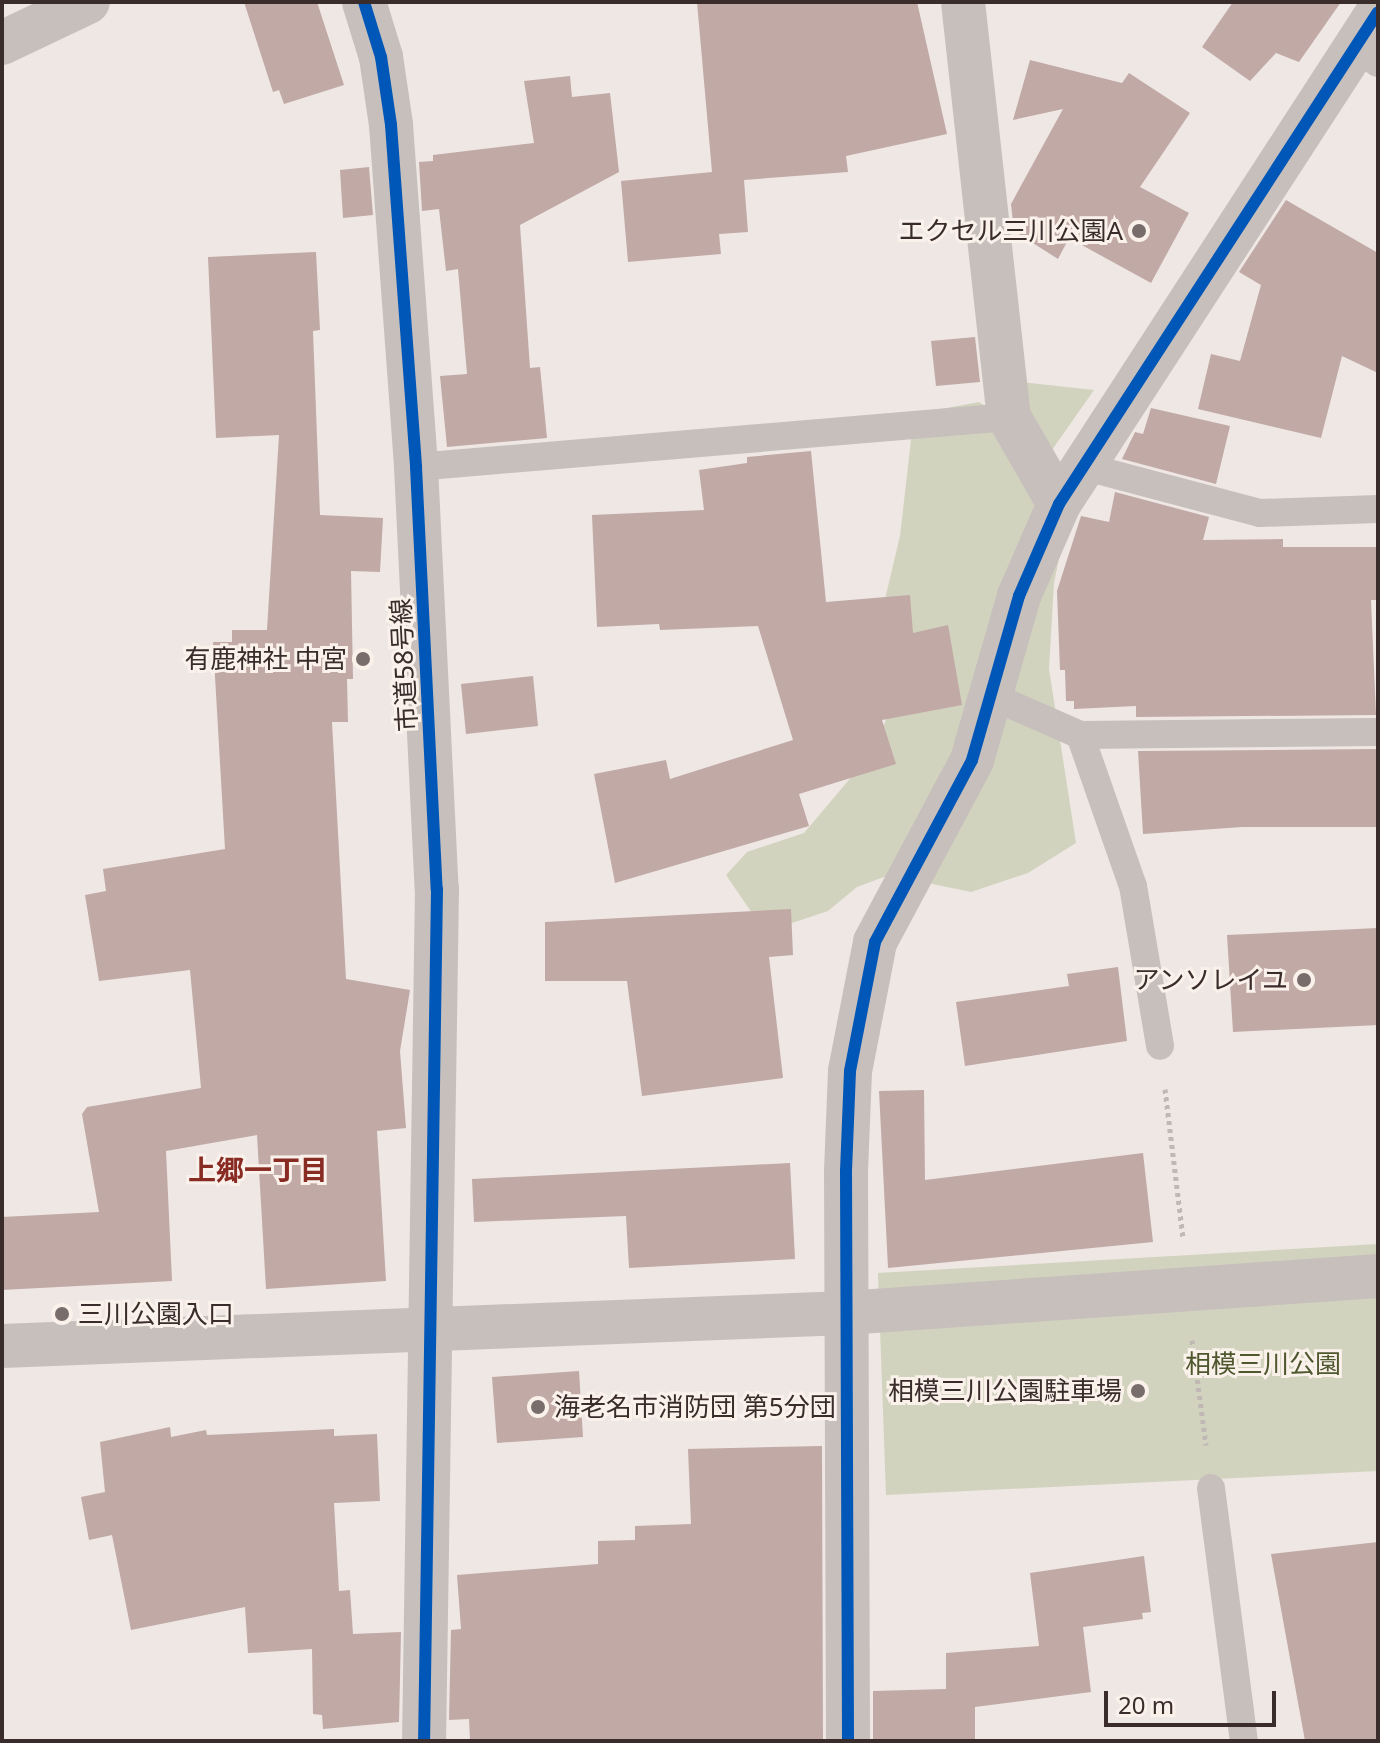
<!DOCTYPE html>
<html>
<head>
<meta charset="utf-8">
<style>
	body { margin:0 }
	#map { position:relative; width:1380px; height:1743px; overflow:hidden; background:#eee7e4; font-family:"Noto Sans","Noto Sans JP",sans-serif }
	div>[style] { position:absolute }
	.green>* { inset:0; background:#d2d3be }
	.building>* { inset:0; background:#c1a9a6 }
	.path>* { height:5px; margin-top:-2.5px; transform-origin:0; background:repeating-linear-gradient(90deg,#c0b8b5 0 4px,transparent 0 8px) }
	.service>* { height:28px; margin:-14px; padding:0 14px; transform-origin:14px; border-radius:14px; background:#c7bfbc }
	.minor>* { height:44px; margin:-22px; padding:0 22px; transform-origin:22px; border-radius:22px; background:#c7bfbc }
	.cycleway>* { height:12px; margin:-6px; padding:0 6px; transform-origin:6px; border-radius:6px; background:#0057b8 }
	.dots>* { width:22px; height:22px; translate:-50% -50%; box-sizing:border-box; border:4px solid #faf1eb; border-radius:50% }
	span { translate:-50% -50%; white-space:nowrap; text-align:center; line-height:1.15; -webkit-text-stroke:6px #faf1eb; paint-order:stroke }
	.poi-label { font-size:26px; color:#392c2a }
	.right { translate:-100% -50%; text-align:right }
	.left { translate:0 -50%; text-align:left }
	.street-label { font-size:26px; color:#392c2a }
	.park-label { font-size:26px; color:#4e572e }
	.neighbourhood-label { font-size:28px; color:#872b23; font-weight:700 }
	.frame { position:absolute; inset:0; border:4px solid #392c2a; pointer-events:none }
	.scale { position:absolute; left:1104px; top:1691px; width:172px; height:36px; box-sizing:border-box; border:4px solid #392c2a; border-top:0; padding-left:10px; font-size:24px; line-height:28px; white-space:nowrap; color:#392c2a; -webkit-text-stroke:6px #faf1eb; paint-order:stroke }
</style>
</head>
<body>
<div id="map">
	<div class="green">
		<div style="clip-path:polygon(1021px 382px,1094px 390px,1052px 450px,1065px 529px,1054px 583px,1049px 669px,1076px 843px,1028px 873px,971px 892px,889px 875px,857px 887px,828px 911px,765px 932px,726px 875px,747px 852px,804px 833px,875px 749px,899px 685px,884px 603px,900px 536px,914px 414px,979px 402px,1027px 432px)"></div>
		<div style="clip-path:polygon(1378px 1244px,1378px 1471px,886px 1495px,878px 1273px)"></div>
	</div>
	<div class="building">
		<div style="clip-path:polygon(244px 2px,317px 2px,344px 85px,284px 104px,279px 90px,273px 92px)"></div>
		<div style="clip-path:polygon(697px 2px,917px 2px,947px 134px,846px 156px,848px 172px,744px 180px,748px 232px,719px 234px,721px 254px,628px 262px,621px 181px,712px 172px)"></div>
		<div style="clip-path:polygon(1233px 2px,1341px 2px,1299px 62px,1276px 53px,1250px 81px,1202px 47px)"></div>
		<div style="clip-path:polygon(1030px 60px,1122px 83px,1129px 73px,1190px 113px,1140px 187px,1189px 213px,1151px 283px,1069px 238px,1058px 259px,1014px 231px,1011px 204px,1063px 109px,1013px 120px)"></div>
		<div style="clip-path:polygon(570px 76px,572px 97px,610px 93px,619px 172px,520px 225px,530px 368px,540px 367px,547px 438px,447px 447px,440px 376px,467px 374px,458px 269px,446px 271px,439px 209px,422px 211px,419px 162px,433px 161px,433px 155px,534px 143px,524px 81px)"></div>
		<div style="clip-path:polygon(369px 167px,373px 215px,343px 218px,340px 170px)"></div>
		<div style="clip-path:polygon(1286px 200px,1378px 253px,1378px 373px,1342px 356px,1321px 438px,1198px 409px,1211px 354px,1240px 361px,1261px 285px,1239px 272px)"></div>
		<div style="clip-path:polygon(316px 252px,320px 330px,313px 331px,320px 515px,383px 518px,380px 572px,351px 571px,353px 679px,347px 679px,348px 722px,332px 722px,346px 979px,410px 990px,400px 1051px,406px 1128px,377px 1131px,386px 1281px,266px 1289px,257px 1135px,166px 1151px,172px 1281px,2px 1290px,2px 1217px,99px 1212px,82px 1114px,87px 1107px,201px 1088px,190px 970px,99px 981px,85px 895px,106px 891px,103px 869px,225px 849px,213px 642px,232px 642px,232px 630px,267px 630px,279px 435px,216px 438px,208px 257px)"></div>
		<div style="clip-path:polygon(975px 337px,980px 382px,936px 386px,931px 341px)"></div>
		<div style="clip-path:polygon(1151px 408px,1230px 426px,1216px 484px,1122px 459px,1135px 432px,1143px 434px)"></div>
		<div style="clip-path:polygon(811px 451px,826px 602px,910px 595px,913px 633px,948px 625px,962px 705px,882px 720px,896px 764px,799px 794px,809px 826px,615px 883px,594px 774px,666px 760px,670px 779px,793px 740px,758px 626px,660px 630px,659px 624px,597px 627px,592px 515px,704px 510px,699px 470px,747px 463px,747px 457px)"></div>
		<div style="clip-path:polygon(1115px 492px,1209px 517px,1203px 540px,1283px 539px,1283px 547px,1378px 547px,1378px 600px,1371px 600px,1376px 715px,1136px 717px,1136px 706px,1074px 709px,1074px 701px,1066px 701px,1065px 670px,1060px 670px,1057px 591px,1081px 516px,1109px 522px)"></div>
		<div style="clip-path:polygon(533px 676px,538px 726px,466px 734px,461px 684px)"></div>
		<div style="clip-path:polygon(1378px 749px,1378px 827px,1242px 827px,1143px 834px,1138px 751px)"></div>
		<div style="clip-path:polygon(791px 909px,793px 955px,769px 957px,783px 1078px,642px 1096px,627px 981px,545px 981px,545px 922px)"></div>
		<div style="clip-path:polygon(1378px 928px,1378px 1025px,1233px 1032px,1227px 935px)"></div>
		<div style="clip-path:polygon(1118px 967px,1127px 1041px,965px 1066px,956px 1002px,1069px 986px,1067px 974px)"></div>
		<div style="clip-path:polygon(924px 1090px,925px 1180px,1143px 1153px,1153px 1242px,888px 1268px,879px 1091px)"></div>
		<div style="clip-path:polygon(790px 1163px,795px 1259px,629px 1268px,626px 1216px,474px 1222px,472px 1179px)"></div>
		<div style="clip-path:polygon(579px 1371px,583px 1437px,497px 1443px,492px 1377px)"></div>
		<div style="clip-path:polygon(170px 1427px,171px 1437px,206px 1430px,207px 1435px,334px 1429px,334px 1436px,377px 1434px,380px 1501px,334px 1503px,339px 1591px,350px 1590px,353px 1634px,401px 1632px,399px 1722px,323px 1729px,322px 1715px,313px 1714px,312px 1649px,248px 1653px,245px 1607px,131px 1630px,112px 1535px,89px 1540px,81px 1497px,105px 1492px,100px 1442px)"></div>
		<div style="clip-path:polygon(822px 1446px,823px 1741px,470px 1741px,469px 1719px,449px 1720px,451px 1630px,461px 1629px,457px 1575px,598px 1564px,598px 1541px,635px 1540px,635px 1526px,691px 1524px,688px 1449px)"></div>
		<div style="clip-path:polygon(1378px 1542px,1378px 1741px,1305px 1741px,1271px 1554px)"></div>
		<div style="clip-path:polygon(1144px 1556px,1151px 1612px,1142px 1613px,1143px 1619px,1083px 1627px,1091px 1692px,975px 1707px,975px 1741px,873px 1741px,873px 1691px,946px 1689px,946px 1653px,1039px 1646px,1030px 1573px)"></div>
	</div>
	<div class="path">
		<div style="left:1165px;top:1089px;width:150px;rotate:83.1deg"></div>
		<div style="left:1192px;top:1340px;width:106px;rotate:82.4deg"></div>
	</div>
	<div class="service">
		<div style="left:1354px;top:47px;width:29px;rotate:34deg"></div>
		<div style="left:1082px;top:466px;width:184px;rotate:14.8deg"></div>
		<div style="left:1260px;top:513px;width:118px;rotate:-1.9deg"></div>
		<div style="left:416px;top:467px;width:595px;rotate:-4.82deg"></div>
		<div style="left:994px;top:697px;width:94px;rotate:23.8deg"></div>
		<div style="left:1080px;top:735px;width:298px;rotate:-0.6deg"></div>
		<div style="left:1080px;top:735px;width:160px;rotate:70.7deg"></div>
		<div style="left:1133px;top:886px;width:162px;rotate:80.4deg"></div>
		<div style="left:1211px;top:1488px;width:255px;rotate:82.6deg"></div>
	</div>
	<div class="minor">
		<div style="left:364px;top:2px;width:58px;rotate:72.8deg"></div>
		<div style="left:381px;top:57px;width:69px;rotate:81.6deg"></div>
		<div style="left:391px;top:125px;width:343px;rotate:85.8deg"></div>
		<div style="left:416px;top:467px;width:423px;rotate:87.2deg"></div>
		<div style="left:437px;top:889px;width:852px;rotate:90.87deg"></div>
		<div style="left:963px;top:2px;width:418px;rotate:83.7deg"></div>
		<div style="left:1009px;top:417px;width:100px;rotate:60.1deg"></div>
		<div style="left:2px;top:43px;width:95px;rotate:-25.5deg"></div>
		<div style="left:2px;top:1346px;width:844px;rotate:-2.24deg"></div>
		<div style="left:845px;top:1313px;width:534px;rotate:-3.97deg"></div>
		<div style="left:848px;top:1741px;width:570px;rotate:-90.2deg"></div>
		<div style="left:846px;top:1171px;width:100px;rotate:-87.7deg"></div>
		<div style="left:850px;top:1071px;width:131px;rotate:-79deg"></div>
		<div style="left:875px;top:942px;width:206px;rotate:-61.9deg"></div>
		<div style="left:972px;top:760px;width:171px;rotate:-74deg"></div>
		<div style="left:1019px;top:596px;width:100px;rotate:-66.5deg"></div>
		<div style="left:1059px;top:504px;width:586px;rotate:-57.04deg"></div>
	</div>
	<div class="cycleway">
		<div style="left:364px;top:2px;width:58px;rotate:72.8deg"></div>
		<div style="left:381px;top:57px;width:69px;rotate:81.6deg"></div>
		<div style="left:391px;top:125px;width:343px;rotate:85.8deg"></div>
		<div style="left:416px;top:467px;width:423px;rotate:87.2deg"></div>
		<div style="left:437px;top:889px;width:852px;rotate:90.87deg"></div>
		<div style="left:848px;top:1741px;width:570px;rotate:-90.2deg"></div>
		<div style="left:846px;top:1171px;width:100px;rotate:-87.7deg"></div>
		<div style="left:850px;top:1071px;width:131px;rotate:-79deg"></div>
		<div style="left:875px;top:942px;width:206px;rotate:-61.9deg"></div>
		<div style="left:972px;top:760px;width:171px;rotate:-74deg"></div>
		<div style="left:1019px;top:596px;width:100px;rotate:-66.5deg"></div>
		<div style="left:1059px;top:504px;width:586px;rotate:-57.04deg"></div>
	</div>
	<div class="dots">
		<div style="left:1139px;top:231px;background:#786d6b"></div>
		<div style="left:363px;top:659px;background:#786d6b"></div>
		<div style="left:1304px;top:980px;background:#786d6b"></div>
		<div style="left:62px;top:1314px;background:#786d6b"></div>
		<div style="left:1138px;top:1391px;background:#786d6b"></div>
		<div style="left:538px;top:1407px;background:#786d6b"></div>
	</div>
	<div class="poi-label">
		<span class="right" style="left:1123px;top:231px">エクセル三川公園A</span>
		<span class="right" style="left:347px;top:659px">有鹿神社 中宮</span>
		<span class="right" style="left:1288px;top:980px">アンソレイユ</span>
		<span class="left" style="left:78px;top:1314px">三川公園入口</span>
		<span class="right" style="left:1122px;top:1391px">相模三川公園駐車場</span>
		<span class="left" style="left:554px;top:1407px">海老名市消防団 第5分団</span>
	</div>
	<div class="street-label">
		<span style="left:404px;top:665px;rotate:-93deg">市道58号線</span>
	</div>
	<div class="park-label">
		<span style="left:1263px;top:1364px">相模三川公園</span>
	</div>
	<div class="neighbourhood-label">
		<span style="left:258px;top:1169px">上郷一丁目</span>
	</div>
	<div class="frame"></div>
	<div class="scale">20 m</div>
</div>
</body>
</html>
